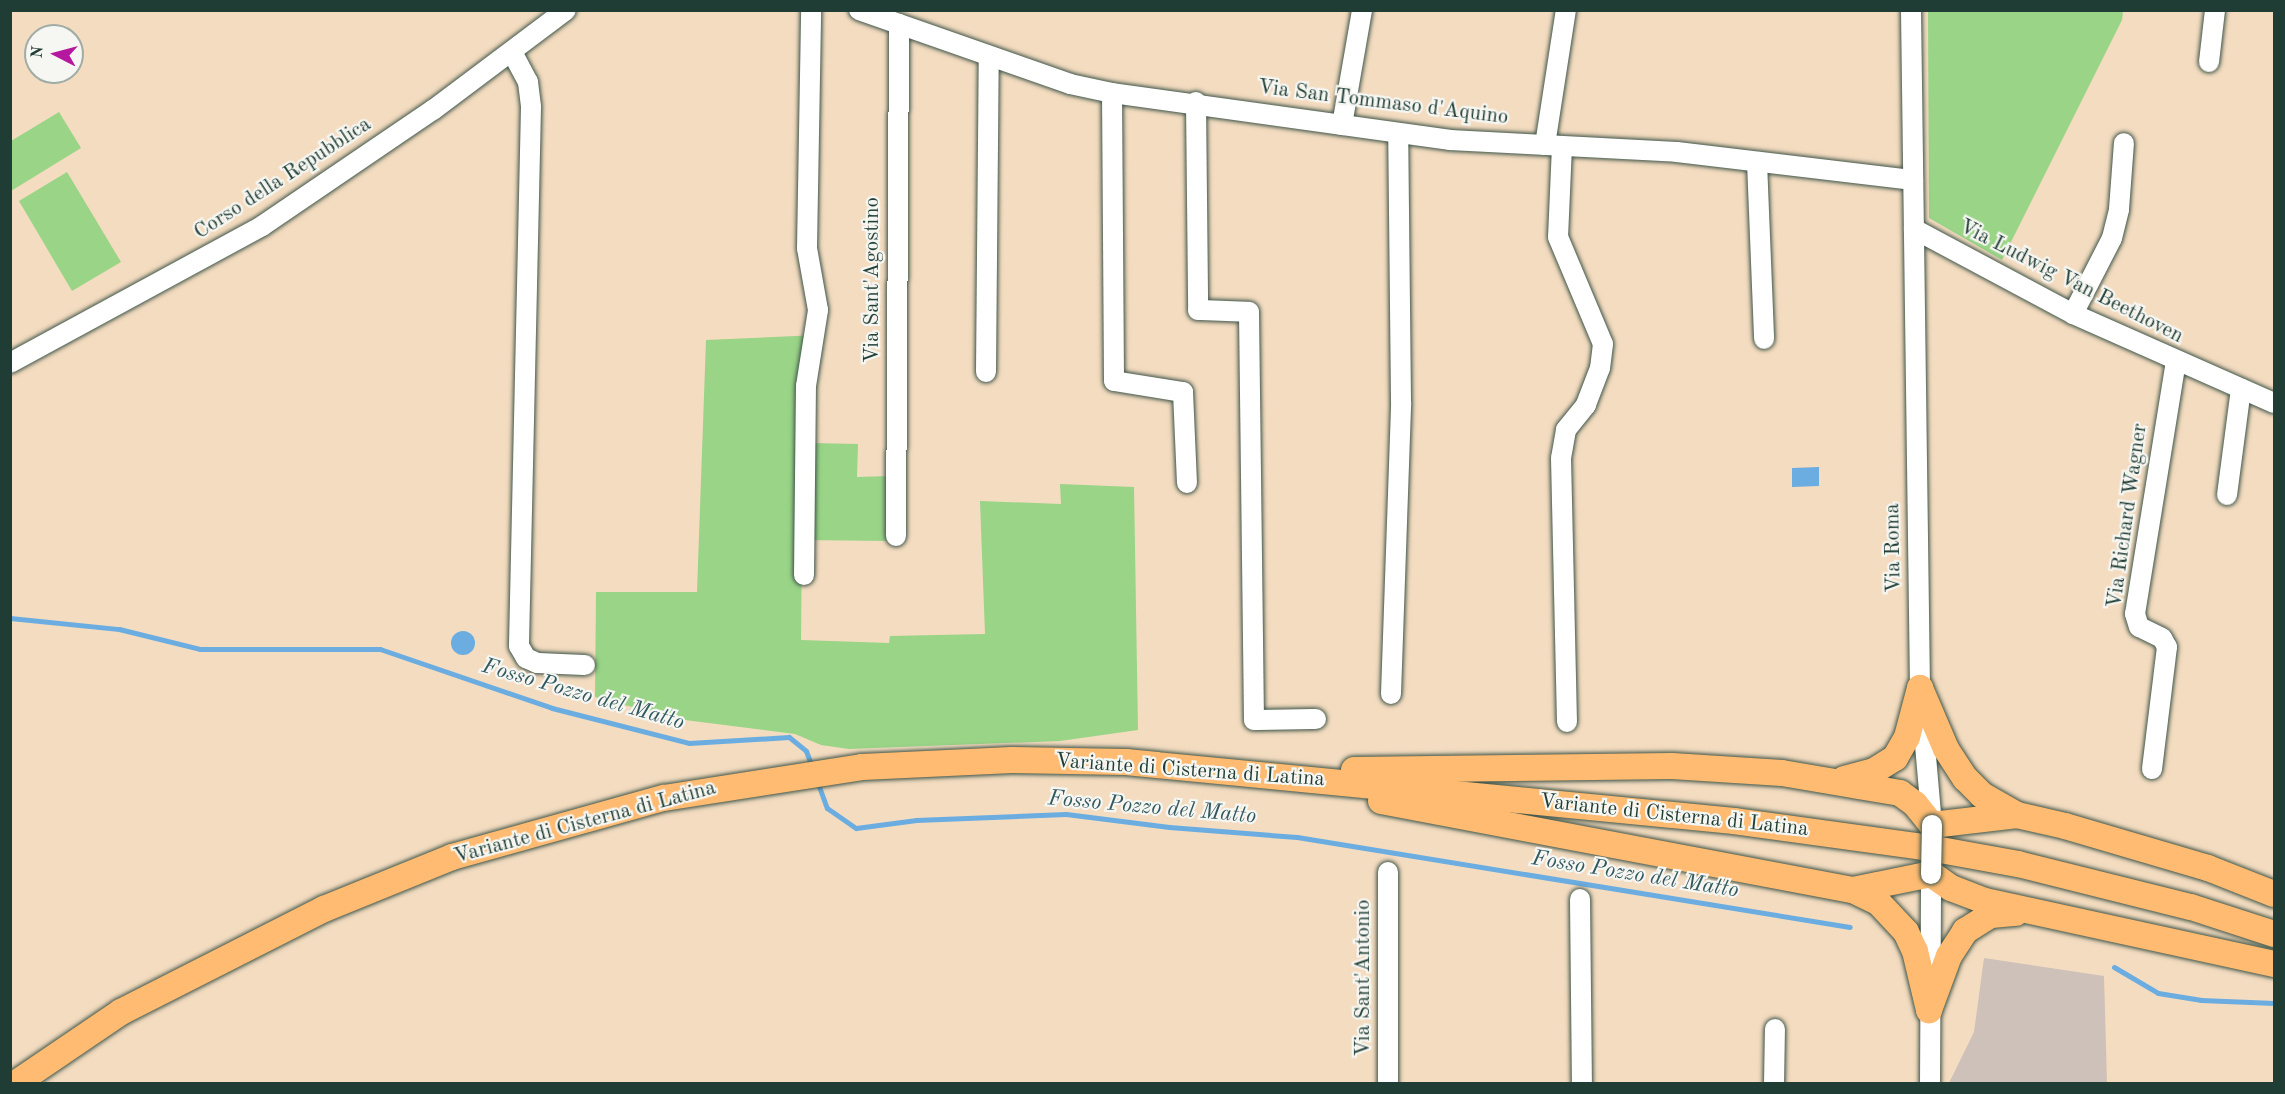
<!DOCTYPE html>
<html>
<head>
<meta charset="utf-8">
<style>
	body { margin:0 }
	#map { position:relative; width:2285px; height:1094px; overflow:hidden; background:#f4dcc0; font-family:"Old Standard TT",serif }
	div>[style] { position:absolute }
	.industrial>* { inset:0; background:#cec1b9 }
	.green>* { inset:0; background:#99d487 }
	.water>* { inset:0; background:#6bade0 }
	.round { border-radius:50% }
	.stream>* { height:5px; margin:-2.5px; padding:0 2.5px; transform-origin:2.5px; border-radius:2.5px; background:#6bade0 }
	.roads { filter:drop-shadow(0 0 2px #3f5549) drop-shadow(0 0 2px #3f5549) }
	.minor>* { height:20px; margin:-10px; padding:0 10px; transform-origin:10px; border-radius:10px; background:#fff }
	.major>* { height:26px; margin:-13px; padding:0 13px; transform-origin:13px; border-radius:13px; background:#ffbb71 }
	.bridges { filter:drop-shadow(0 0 2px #3f5549) drop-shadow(0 0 2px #3f5549) }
	.minor-bridge>* { height:20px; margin:-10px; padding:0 10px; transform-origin:10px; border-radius:10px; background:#fff }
	span { translate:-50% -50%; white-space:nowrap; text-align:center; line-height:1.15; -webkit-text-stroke:4.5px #f6f6f2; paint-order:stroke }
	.street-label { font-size:21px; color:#1f3d34 }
	.water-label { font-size:22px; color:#32595f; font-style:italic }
	.frame { position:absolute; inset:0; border:12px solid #1f3d34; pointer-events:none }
	.north { position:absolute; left:24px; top:24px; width:60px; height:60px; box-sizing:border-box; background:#f6f6f2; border:2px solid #a0aca6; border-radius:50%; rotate:276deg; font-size:16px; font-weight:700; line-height:24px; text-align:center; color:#1f3d34 }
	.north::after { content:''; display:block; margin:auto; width:21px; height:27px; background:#b5179e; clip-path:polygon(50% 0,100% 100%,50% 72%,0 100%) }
</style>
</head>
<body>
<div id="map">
	<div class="industrial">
		<div style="clip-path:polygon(1984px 958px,2104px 976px,2107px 1083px,1949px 1083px,1974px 1032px)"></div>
	</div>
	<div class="green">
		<div style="clip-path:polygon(1928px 11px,2123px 11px,2122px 20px,2002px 260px,1929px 218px)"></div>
		<div style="clip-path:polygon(59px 112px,81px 148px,11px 191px,11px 141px)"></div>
		<div style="clip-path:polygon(67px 172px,121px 262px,72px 291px,19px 201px)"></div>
		<div style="clip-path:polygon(819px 335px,811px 443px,858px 444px,857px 477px,890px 476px,889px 541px,802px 540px,801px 640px,889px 643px,890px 636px,985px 634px,980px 501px,1061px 504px,1060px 484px,1134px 487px,1138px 730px,1060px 741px,849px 749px,821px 745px,795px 734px,677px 719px,595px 697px,596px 592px,697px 592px,706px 340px)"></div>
	</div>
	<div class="water">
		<div style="clip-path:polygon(1819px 467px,1819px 486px,1792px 487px,1792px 468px)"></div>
		<div class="round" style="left:451px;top:631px;width:24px;height:24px"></div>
	</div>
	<div class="stream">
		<div style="left:10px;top:618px;width:110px;rotate:5.8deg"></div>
		<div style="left:119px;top:629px;width:83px;rotate:13.9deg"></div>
		<div style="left:200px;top:649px;width:180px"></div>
		<div style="left:380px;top:649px;width:182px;rotate:18.9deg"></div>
		<div style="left:552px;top:708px;width:141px;rotate:14.3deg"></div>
		<div style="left:689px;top:743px;width:100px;rotate:-3.4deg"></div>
		<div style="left:789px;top:737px;width:22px;rotate:39deg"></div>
		<div style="left:806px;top:751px;width:17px;rotate:69deg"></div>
		<div style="left:817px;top:781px;width:29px;rotate:70deg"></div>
		<div style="left:827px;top:808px;width:35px;rotate:35deg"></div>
		<div style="left:856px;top:828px;width:61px;rotate:-7.6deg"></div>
		<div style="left:916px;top:820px;width:150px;rotate:-2.3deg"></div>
		<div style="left:1066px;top:814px;width:104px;rotate:7.2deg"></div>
		<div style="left:1169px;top:827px;width:128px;rotate:4.5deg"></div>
		<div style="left:1297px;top:837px;width:560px;rotate:9.24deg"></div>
		<div style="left:2114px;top:967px;width:51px;rotate:30.6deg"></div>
		<div style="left:2158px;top:993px;width:44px;rotate:9.2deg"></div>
		<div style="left:2201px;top:1000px;width:73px;rotate:2.4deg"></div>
	</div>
	<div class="roads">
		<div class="minor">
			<div style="left:859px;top:10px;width:224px;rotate:19.3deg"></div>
			<div style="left:1070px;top:84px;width:43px;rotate:12.1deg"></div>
			<div style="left:1112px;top:93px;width:341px;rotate:7.9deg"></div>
			<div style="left:1450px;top:140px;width:227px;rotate:3deg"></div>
			<div style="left:1677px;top:152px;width:238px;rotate:6.8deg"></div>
			<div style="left:1911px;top:10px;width:678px;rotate:89.24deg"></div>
			<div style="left:1920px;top:688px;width:138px;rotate:85deg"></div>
			<div style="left:512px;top:52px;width:34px;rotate:62deg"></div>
			<div style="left:528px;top:82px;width:25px;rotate:83deg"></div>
			<div style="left:531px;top:107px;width:539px;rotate:91.28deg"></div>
			<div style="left:519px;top:646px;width:14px;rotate:60deg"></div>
			<div style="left:526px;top:658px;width:12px;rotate:24deg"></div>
			<div style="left:537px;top:663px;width:48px;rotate:2.4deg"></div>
			<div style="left:2209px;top:62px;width:52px;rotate:-83.4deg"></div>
			<div style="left:1112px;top:93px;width:288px;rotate:89.6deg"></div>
			<div style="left:1114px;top:381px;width:70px;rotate:9.1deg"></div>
			<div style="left:1183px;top:392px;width:91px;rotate:87.5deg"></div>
			<div style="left:1196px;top:102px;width:208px;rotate:89.4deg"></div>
			<div style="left:1198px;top:310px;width:51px;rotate:2.2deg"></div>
			<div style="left:1249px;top:312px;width:408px;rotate:89.3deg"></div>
			<div style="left:1254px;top:720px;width:62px;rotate:-0.9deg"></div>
			<div style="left:1342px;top:125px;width:117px;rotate:-80.1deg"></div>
			<div style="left:1545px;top:145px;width:137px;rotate:-81.2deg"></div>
			<div style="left:1562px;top:146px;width:91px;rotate:92.5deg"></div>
			<div style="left:1558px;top:237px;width:116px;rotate:67.2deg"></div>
			<div style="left:1603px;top:344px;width:24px;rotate:97deg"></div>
			<div style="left:1600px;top:368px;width:40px;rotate:111deg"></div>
			<div style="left:1586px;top:405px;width:32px;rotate:129deg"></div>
			<div style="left:1566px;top:430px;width:28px;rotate:100deg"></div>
			<div style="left:1561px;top:458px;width:264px;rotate:88.7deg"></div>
			<div style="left:1757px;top:162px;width:177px;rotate:87.7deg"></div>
			<div style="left:1914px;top:229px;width:180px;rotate:28.1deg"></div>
			<div style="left:2073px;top:314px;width:220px;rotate:23.9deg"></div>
			<div style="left:2073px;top:314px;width:85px;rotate:-62.8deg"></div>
			<div style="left:2112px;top:238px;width:30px;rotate:-76deg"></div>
			<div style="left:2119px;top:209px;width:66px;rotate:-85.7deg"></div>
			<div style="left:10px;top:363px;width:287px;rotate:-28.5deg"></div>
			<div style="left:262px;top:226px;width:207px;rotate:-34.2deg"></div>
			<div style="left:433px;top:110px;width:166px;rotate:-36.9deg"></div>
			<div style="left:986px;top:372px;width:314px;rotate:-89.5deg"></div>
			<div style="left:2227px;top:495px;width:107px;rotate:-82.5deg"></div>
			<div style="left:896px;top:536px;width:512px;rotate:-89.66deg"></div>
			<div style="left:804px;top:575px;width:189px;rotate:-89.4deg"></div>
			<div style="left:806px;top:386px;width:77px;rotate:-81deg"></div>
			<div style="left:818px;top:310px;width:63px;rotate:-100.1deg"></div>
			<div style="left:807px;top:248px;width:238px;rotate:-89deg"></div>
			<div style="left:1391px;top:694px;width:292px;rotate:-88deg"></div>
			<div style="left:1401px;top:402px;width:269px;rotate:-90.6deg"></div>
			<div style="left:2152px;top:769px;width:123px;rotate:-83deg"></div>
			<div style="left:2167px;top:647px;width:10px;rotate:-119deg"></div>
			<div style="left:2162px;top:638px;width:25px;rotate:-154deg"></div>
			<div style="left:2139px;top:627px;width:14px;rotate:-107deg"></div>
			<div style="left:2135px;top:614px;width:255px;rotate:-80.8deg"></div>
			<div style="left:1388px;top:872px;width:212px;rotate:90deg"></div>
			<div style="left:1580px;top:899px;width:185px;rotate:89.4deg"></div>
			<div style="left:1774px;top:1084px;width:55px;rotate:-89deg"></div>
			<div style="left:1930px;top:1084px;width:210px;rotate:-89.7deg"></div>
		</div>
		<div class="major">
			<div style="left:1920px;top:688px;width:66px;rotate:66.9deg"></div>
			<div style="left:1946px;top:749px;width:35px;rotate:57deg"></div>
			<div style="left:1965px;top:778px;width:24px;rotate:45deg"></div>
			<div style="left:1982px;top:795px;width:40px;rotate:29.7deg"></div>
			<div style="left:1354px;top:770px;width:318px;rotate:-0.7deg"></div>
			<div style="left:1672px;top:766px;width:110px;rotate:3.6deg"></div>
			<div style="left:1782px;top:773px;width:120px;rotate:9.6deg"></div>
			<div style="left:1900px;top:793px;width:19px;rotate:36deg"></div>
			<div style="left:1915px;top:804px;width:27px;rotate:51deg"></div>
			<div style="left:1932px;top:825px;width:86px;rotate:-6.7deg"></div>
			<div style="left:2017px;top:815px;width:49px;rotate:12.9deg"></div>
			<div style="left:2065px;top:826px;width:149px;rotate:16.4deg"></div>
			<div style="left:2208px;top:868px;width:71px;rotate:21.5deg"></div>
			<div style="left:1844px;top:779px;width:31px;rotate:-15deg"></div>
			<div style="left:1874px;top:771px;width:25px;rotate:-32deg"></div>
			<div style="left:1895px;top:758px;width:24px;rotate:-60deg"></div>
			<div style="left:1907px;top:737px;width:51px;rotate:-75.1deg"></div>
			<div style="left:1381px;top:801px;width:480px;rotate:10.7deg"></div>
			<div style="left:1853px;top:890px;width:80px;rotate:-11.6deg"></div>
			<div style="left:1931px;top:874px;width:24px;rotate:35deg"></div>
			<div style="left:1951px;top:888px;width:36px;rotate:21deg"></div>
			<div style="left:1985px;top:901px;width:296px;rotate:12.3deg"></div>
			<div style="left:1853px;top:890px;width:28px;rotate:26deg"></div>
			<div style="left:1878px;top:902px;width:41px;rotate:47deg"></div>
			<div style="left:1906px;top:932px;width:21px;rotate:65deg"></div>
			<div style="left:1915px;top:951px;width:61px;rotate:76.7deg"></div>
			<div style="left:1929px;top:1010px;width:58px;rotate:-69.7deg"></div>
			<div style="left:1949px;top:956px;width:30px;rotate:-57deg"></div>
			<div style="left:1965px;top:931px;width:31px;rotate:-32deg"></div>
			<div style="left:1991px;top:915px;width:25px;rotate:-5deg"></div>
			<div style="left:15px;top:1084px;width:128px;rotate:-34.2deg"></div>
			<div style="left:121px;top:1012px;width:228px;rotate:-26.9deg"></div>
			<div style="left:324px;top:909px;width:138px;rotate:-22.1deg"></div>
			<div style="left:452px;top:857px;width:220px;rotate:-15.6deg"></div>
			<div style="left:664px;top:798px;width:200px;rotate:-8.9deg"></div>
			<div style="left:862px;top:767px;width:150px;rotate:-2.7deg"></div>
			<div style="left:1012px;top:760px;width:114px;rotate:1deg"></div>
			<div style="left:1126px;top:762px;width:611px;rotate:5.54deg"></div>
			<div style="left:1734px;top:821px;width:192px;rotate:7.8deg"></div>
			<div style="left:1924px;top:847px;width:96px;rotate:10.3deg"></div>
			<div style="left:2018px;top:864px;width:178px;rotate:14deg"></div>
			<div style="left:2191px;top:907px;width:87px;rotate:18deg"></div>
		</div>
	</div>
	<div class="bridges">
		<div class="minor-bridge">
			<div style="left:1931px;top:874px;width:49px;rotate:-88.8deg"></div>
		</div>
	</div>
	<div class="street-label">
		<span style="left:1383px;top:103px;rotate:7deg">Via San Tommaso d'Aquino</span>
		<span style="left:283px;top:179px;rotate:-33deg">Corso della Repubblica</span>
		<span style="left:873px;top:280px;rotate:-90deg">Via Sant'Agostino</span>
		<span style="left:2071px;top:282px;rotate:27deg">Via Ludwig Van Beethoven</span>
		<span style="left:2128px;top:516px;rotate:-82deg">Via Richard Wagner</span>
		<span style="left:1894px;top:548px;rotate:-91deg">Via Roma</span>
		<span style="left:1190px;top:771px;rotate:4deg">Variante di Cisterna di Latina</span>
		<span style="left:1674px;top:816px;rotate:6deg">Variante di Cisterna di Latina</span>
		<span style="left:585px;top:823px;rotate:-15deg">Variante di Cisterna di Latina</span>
		<span style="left:1364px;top:978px;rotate:-90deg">Via Sant'Antonio</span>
	</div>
	<div class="water-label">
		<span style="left:583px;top:695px;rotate:16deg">Fosso Pozzo del Matto</span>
		<span style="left:1152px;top:808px;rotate:5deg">Fosso Pozzo del Matto</span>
		<span style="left:1635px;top:875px;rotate:9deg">Fosso Pozzo del Matto</span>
	</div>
	<div class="frame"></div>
	<div class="north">N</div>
</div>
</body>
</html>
